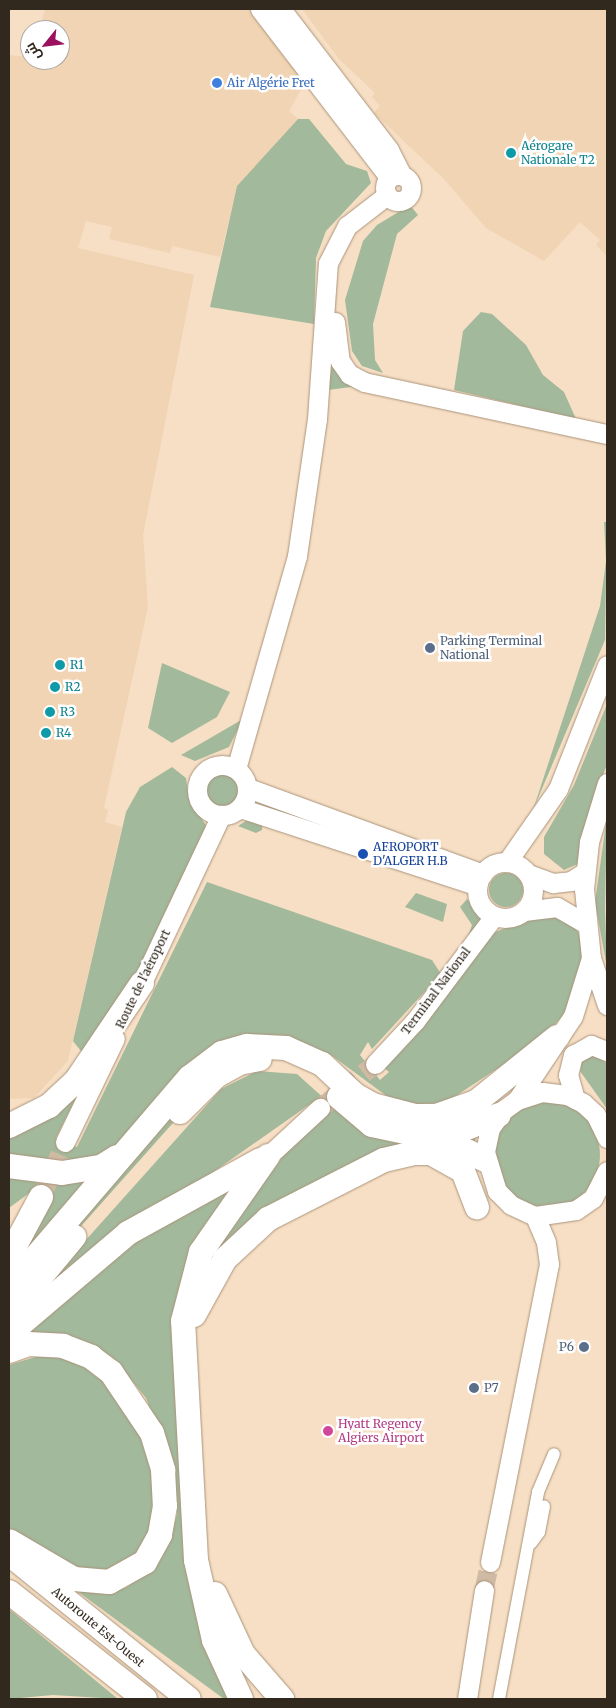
<!DOCTYPE html>
<html>
<head>
<meta charset="utf-8">
<style>
	body { margin:0 }
	#map { position:relative; width:616px; height:1708px; overflow:hidden; background:#f7dfc5; font-family:Merriweather,Cairo,serif }
	div>[style] { position:absolute }
	.built>* { inset:0; background:#f0d4b3 }
	.green>* { inset:0; background:#a3b99c }
	.round { border-radius:50% }
	.secondary-tunnel>* { height:19px; margin-top:-9.5px; transform-origin:0; background:repeating-linear-gradient(90deg,#cfbaa4 0 19px,transparent 0 28px) }
	.roads { filter:drop-shadow(0 0 1px #aa947b) drop-shadow(0 0 1px #aa947b) }
	.street>* { height:12px; margin:-6px; padding:0 6px; transform-origin:6px; border-radius:6px; background:#fff }
	.secondary>* { height:19px; margin:-9.5px; padding:0 9.5px; transform-origin:9.5px; border-radius:9.5px; background:#fff }
	.secondary>.ring { margin:-9.5px; padding:0; box-sizing:content-box; background:none; border:19px solid #fff; border-radius:50% }
	.highway>* { height:24px; margin:-12px; padding:0 12px; transform-origin:12px; border-radius:12px; background:#fff }
	.dots>* { width:14px; height:14px; translate:-50% -50%; box-sizing:border-box; border:2px solid #fff; border-radius:50% }
	span { translate:-50% -50%; white-space:nowrap; text-align:center; line-height:1.15; -webkit-text-stroke:5px #fff; paint-order:stroke }
	.shop-label { font-size:12px; color:#366cbe }
	.left { translate:0 -50%; text-align:left }
	.culture-label { font-size:12px; color:#0d838f }
	.service-label { font-size:12px; color:#4e5e75 }
	.right { translate:-100% -50%; text-align:right }
	.transit-label { font-size:12px; color:#164399 }
	.street-label { font-size:12px; color:#31281e }
	.hotel-label { font-size:12px; color:#b23c85 }
	.frame { position:absolute; inset:0; border:10px solid #31281e; pointer-events:none }
	.north { position:absolute; left:20px; top:20px; width:50px; height:50px; box-sizing:border-box; background:#fff; border:1px solid #ada9a5; border-radius:50%; rotate:241deg; font-size:14px; font-weight:700; line-height:20px; text-align:center; color:#31281e }
	.north::after { content:''; display:block; margin:auto; width:18px; height:22px; background:#9c1060; clip-path:polygon(50% 0,100% 100%,50% 72%,0 100%) }
</style>
</head>
<body>
<div id="map">
	<div class="built">
		<div style="clip-path:polygon(45px 9px,249px 9px,305px 82px,289px 111px,298px 119px,237px 186px,220px 257px,172px 246px,170px 253px,109px 239px,112px 227px,86px 221px,78px 248px,194px 275px,143px 535px,148px 607px,104px 808px,108px 810px,105px 822px,122px 827px,68px 1061px,34px 1098px,9px 1099px,9px 55px,60px 60px,60px 30px,40px 30px)"></div>
		<div style="clip-path:polygon(302px 9px,607px 9px,607px 256px,596px 245px,600px 240px,580px 222px,544px 261px,486px 228px,444px 179px,374px 113px,380px 106px,372px 97px,375px 93px,339px 59px)"></div>
	</div>
	<div class="green">
		<div style="clip-path:polygon(298px 119px,309px 119px,346px 164px,367px 171px,371px 183px,326px 231px,316px 258px,314px 324px,210px 307px,237px 186px)"></div>
		<div style="clip-path:polygon(410px 205px,418px 215px,397px 234px,373px 324px,375px 360px,383px 373px,362px 366px,352px 351px,345px 300px,363px 241px,377px 225px)"></div>
		<div style="clip-path:polygon(481px 312px,492px 314px,526px 345px,543px 375px,564px 392px,576px 419px,454px 390px,463px 331px)"></div>
		<div style="clip-path:polygon(333px 360px,359px 386px,328px 390px)"></div>
		<div style="clip-path:polygon(604px 522px,607px 522px,605px 640px,533px 810px,600px 606px,606px 561px)"></div>
		<div style="clip-path:polygon(162px 663px,230px 692px,217px 717px,172px 743px,148px 728px)"></div>
		<div style="clip-path:polygon(607px 704px,607px 765px,597px 789px,580px 863px,564px 870px,544px 854px,544px 837px,574px 785px)"></div>
		<div style="clip-path:polygon(243px 719px,229px 747px,195px 761px,181px 755px)"></div>
		<div style="clip-path:polygon(172px 767px,186px 778px,189px 799px,207px 827px,136px 984px,85px 1056px,73px 1041px,126px 812px,140px 787px)"></div>
		<div class="round" style="left:203px;top:772px;width:36px;height:36px"></div>
		<div style="clip-path:polygon(607px 816px,605px 908px,607px 968px,595px 902px)"></div>
		<div style="clip-path:polygon(249px 819px,263px 819px,262px 830px,256px 833px,238px 826px)"></div>
		<div class="round" style="left:489px;top:873px;width:34px;height:34px"></div>
		<div style="clip-path:polygon(207px 882px,432px 960px,441px 974px,372px 1049px,368px 1042px,360px 1055px,380px 1080px,389px 1072px,382px 1066px,425px 1024px,490px 934px,547px 912px,569px 917px,579px 934px,584px 966px,565px 1013px,541px 1040px,445px 1103px,414px 1104px,388px 1097px,331px 1055px,327px 1059px,261px 1042px,135px 1144px,81px 1165px,9px 1159px,9px 1132px,79px 1092px,56px 1138px,77px 1147px)"></div>
		<div style="clip-path:polygon(416px 893px,447px 904px,443px 922px,405px 907px)"></div>
		<div style="clip-path:polygon(467px 899px,483px 921px,468px 937px,472px 925px,460px 907px)"></div>
		<div style="clip-path:polygon(269px 1052px,315px 1063px,379px 1116px,477px 1133px,474px 1145px,378px 1120px,312px 1068px,295px 1060px,269px 1057px,235px 1064px,205px 1087px,9px 1307px,9px 1300px,201px 1084px,233px 1061px)"></div>
		<div style="clip-path:polygon(583px 1055px,599px 1055px,607px 1064px,607px 1109px,580px 1071px)"></div>
		<div style="clip-path:polygon(257px 1071px,297px 1074px,357px 1128px,414px 1139px,279px 1210px,205px 1277px,206px 1259px,313px 1102px,34px 1298px,221px 1089px)"></div>
		<div class="round" style="left:494px;top:1102px;width:106px;height:106px"></div>
		<div style="clip-path:polygon(109px 1172px,9px 1274px,32px 1191px,9px 1208px,9px 1176px)"></div>
		<div style="clip-path:polygon(232px 1187px,198px 1235px,175px 1334px,228px 1697px,224px 1699px,77px 1591px,125px 1588px,150px 1571px,169px 1544px,177px 1514px,176px 1492px,172px 1464px,146px 1398px,119px 1365px,13px 1345px,127px 1246px)"></div>
		<div style="clip-path:polygon(45px 1354px,79px 1360px,106px 1375px,153px 1445px,154px 1544px,95px 1577px,9px 1531px,9px 1365px)"></div>
		<div style="clip-path:polygon(9px 1609px,118px 1699px,53px 1695px,9px 1699px)"></div>
	</div>
	<div class="secondary-tunnel">
		<div style="left:320px;top:1108px;width:70px;rotate:-38.7deg"></div>
		<div style="left:41px;top:1197px;width:60px;rotate:-66.4deg"></div>
		<div style="left:484px;top:1590px;width:29px;rotate:-78deg"></div>
	</div>
	<div class="roads">
		<div class="street">
			<div style="left:531px;top:1543px;width:14px;rotate:-54deg"></div>
			<div style="left:539px;top:1532px;width:26px;rotate:-79deg"></div>
			<div style="left:499px;top:1699px;width:211px;rotate:-79.3deg"></div>
			<div style="left:538px;top:1492px;width:41px;rotate:-67.2deg"></div>
		</div>
		<div class="secondary">
			<div style="left:260px;top:9px;width:212px;rotate:52.5deg"></div>
			<div style="left:281px;top:9px;width:178px;rotate:52.5deg"></div>
			<div style="left:389px;top:150px;width:28px;rotate:63deg"></div>
			<div class="ring" style="left:385px;top:175px;width:7px;height:7px"></div>
			<div style="left:335px;top:322px;width:39px;rotate:83deg"></div>
			<div style="left:340px;top:361px;width:16px;rotate:55deg"></div>
			<div style="left:349px;top:374px;width:17px;rotate:28deg"></div>
			<div style="left:364px;top:382px;width:249px;rotate:12.1deg"></div>
			<div class="ring" style="left:197px;top:765px;width:31px;height:31px"></div>
			<div style="left:236px;top:769px;width:222px;rotate:-74deg"></div>
			<div style="left:297px;top:556px;width:138px;rotate:-81.7deg"></div>
			<div style="left:317px;top:419px;width:156px;rotate:-86deg"></div>
			<div style="left:328px;top:263px;width:42px;rotate:-62.8deg"></div>
			<div style="left:347px;top:226px;width:51px;rotate:-37.8deg"></div>
			<div style="left:607px;top:783px;width:62px;rotate:107deg"></div>
			<div style="left:589px;top:842px;width:47px;rotate:96.1deg"></div>
			<div style="left:584px;top:889px;width:69px;rotate:84.2deg"></div>
			<div style="left:591px;top:958px;width:50px;rotate:71.2deg"></div>
			<div style="left:248px;top:788px;width:250px;rotate:20.1deg"></div>
			<div style="left:240px;top:808px;width:250px;rotate:18.1deg"></div>
			<div style="left:507px;top:862px;width:89px;rotate:-55.1deg"></div>
			<div style="left:558px;top:789px;width:133px;rotate:-68.4deg"></div>
			<div class="ring" style="left:477px;top:862px;width:37px;height:37px"></div>
			<div style="left:528px;top:874px;width:27px;rotate:20deg"></div>
			<div style="left:553px;top:883px;width:18px;rotate:-6deg"></div>
			<div style="left:571px;top:881px;width:17px;rotate:-33deg"></div>
			<div style="left:524px;top:911px;width:33px;rotate:-7deg"></div>
			<div style="left:557px;top:907px;width:32px;rotate:30deg"></div>
			<div style="left:136px;top:995px;width:199px;rotate:-64.7deg"></div>
			<div style="left:375px;top:1064px;width:59px;rotate:-47.1deg"></div>
			<div style="left:415px;top:1021px;width:131px;rotate:-53deg"></div>
			<div style="left:575px;top:1099px;width:25px;rotate:-106deg"></div>
			<div style="left:568px;top:1075px;width:21px;rotate:-76deg"></div>
			<div style="left:573px;top:1055px;width:21px;rotate:-29deg"></div>
			<div style="left:591px;top:1045px;width:17px;rotate:21deg"></div>
			<div style="left:517px;top:1100px;width:101px;rotate:-56.3deg"></div>
			<div style="left:573px;top:1016px;width:61px;rotate:-72.8deg"></div>
			<div style="left:607px;top:1138px;width:25px;rotate:-116deg"></div>
			<div style="left:596px;top:1115px;width:18px;rotate:-137deg"></div>
			<div style="left:583px;top:1103px;width:18px;rotate:-153deg"></div>
			<div style="left:567px;top:1095px;width:25px;rotate:-173deg"></div>
			<div style="left:542px;top:1092px;width:26px;rotate:162deg"></div>
			<div style="left:517px;top:1100px;width:17px;rotate:144deg"></div>
			<div style="left:503px;top:1110px;width:22px;rotate:126deg"></div>
			<div style="left:490px;top:1128px;width:25px;rotate:102deg"></div>
			<div style="left:485px;top:1152px;width:41px;rotate:72.9deg"></div>
			<div style="left:497px;top:1191px;width:20px;rotate:45deg"></div>
			<div style="left:511px;top:1205px;width:26px;rotate:25deg"></div>
			<div style="left:535px;top:1216px;width:41px;rotate:-8.3deg"></div>
			<div style="left:576px;top:1210px;width:21px;rotate:-35deg"></div>
			<div style="left:593px;top:1198px;width:30px;rotate:-63deg"></div>
			<div style="left:65px;top:1142px;width:115px;rotate:-64.3deg"></div>
			<div style="left:268px;top:1156px;width:71px;rotate:-42.7deg"></div>
			<div style="left:490px;top:1562px;width:304px;rotate:-78.8deg"></div>
			<div style="left:549px;top:1264px;width:22px;rotate:-98deg"></div>
			<div style="left:546px;top:1242px;width:28px;rotate:-113deg"></div>
			<div style="left:467px;top:1699px;width:110px;rotate:-81.1deg"></div>
		</div>
		<div class="highway">
			<div style="left:339px;top:1097px;width:43px;rotate:40.3deg"></div>
			<div style="left:372px;top:1125px;width:77px;rotate:12deg"></div>
			<div style="left:447px;top:1141px;width:42px;rotate:26.6deg"></div>
			<div style="left:180px;top:1112px;width:51px;rotate:-45deg"></div>
			<div style="left:216px;top:1076px;width:26px;rotate:-29deg"></div>
			<div style="left:239px;top:1063px;width:21px;rotate:-11deg"></div>
			<div style="left:431px;top:1123px;width:38px;rotate:6deg"></div>
			<div style="left:469px;top:1127px;width:32px;rotate:-22deg"></div>
			<div style="left:9px;top:1126px;width:45px;rotate:-26.6deg"></div>
			<div style="left:49px;top:1106px;width:37px;rotate:-43deg"></div>
			<div style="left:76px;top:1081px;width:118px;rotate:-56deg"></div>
			<div style="left:429px;top:1152px;width:39px;rotate:29deg"></div>
			<div style="left:463px;top:1171px;width:39px;rotate:69deg"></div>
			<div style="left:9px;top:1166px;width:53px;rotate:7.5deg"></div>
			<div style="left:62px;top:1173px;width:39px;rotate:-9deg"></div>
			<div style="left:101px;top:1167px;width:19px;rotate:-32deg"></div>
			<div style="left:9px;top:1257px;width:68px;rotate:-61.9deg"></div>
			<div style="left:9px;top:1288px;width:278px;rotate:-49.4deg"></div>
			<div style="left:190px;top:1077px;width:40px;rotate:-37deg"></div>
			<div style="left:222px;top:1053px;width:26px;rotate:-16deg"></div>
			<div style="left:247px;top:1046px;width:39px;rotate:3deg"></div>
			<div style="left:286px;top:1048px;width:39px;rotate:24deg"></div>
			<div style="left:322px;top:1064px;width:45px;rotate:43.2deg"></div>
			<div style="left:355px;top:1095px;width:21px;rotate:29deg"></div>
			<div style="left:373px;top:1105px;width:43px;rotate:14.7deg"></div>
			<div style="left:415px;top:1116px;width:21px"></div>
			<div style="left:436px;top:1116px;width:42px;rotate:-19.3deg"></div>
			<div style="left:476px;top:1102px;width:104px;rotate:-38.7deg"></div>
			<div style="left:9px;top:1315px;width:102px;rotate:-50.2deg"></div>
			<div style="left:194px;top:1315px;width:64px;rotate:-61deg"></div>
			<div style="left:225px;top:1259px;width:59px;rotate:-42.9deg"></div>
			<div style="left:268px;top:1219px;width:130px;rotate:-27deg"></div>
			<div style="left:384px;top:1160px;width:31px;rotate:-13deg"></div>
			<div style="left:414px;top:1153px;width:32px"></div>
			<div style="left:9px;top:1334px;width:156px;rotate:-40.3deg"></div>
			<div style="left:128px;top:1233px;width:151px;rotate:-28.9deg"></div>
			<div style="left:9px;top:1351px;width:20px;rotate:-20deg"></div>
			<div style="left:28px;top:1344px;width:35px;rotate:3deg"></div>
			<div style="left:63px;top:1346px;width:30px;rotate:21deg"></div>
			<div style="left:91px;top:1357px;width:25px;rotate:37deg"></div>
			<div style="left:111px;top:1372px;width:73px;rotate:56.1deg"></div>
			<div style="left:152px;top:1433px;width:39px;rotate:73deg"></div>
			<div style="left:163px;top:1470px;width:36px;rotate:87deg"></div>
			<div style="left:165px;top:1506px;width:29px;rotate:100deg"></div>
			<div style="left:160px;top:1535px;width:31px;rotate:119deg"></div>
			<div style="left:145px;top:1562px;width:41px;rotate:150.9deg"></div>
			<div style="left:109px;top:1582px;width:35px;rotate:-175deg"></div>
			<div style="left:74px;top:1579px;width:75px;rotate:-149.7deg"></div>
			<div style="left:19px;top:1562px;width:218px;rotate:38.9deg"></div>
			<div style="left:9px;top:1592px;width:173px;rotate:38.2deg"></div>
			<div style="left:215px;top:1594px;width:66px;rotate:65deg"></div>
			<div style="left:243px;top:1654px;width:60px;rotate:49.1deg"></div>
			<div style="left:241px;top:1699px;width:65px;rotate:-114.6deg"></div>
			<div style="left:214px;top:1640px;width:82px;rotate:-102.7deg"></div>
			<div style="left:196px;top:1560px;width:239px;rotate:-93.1deg"></div>
			<div style="left:183px;top:1321px;width:71px;rotate:-75.4deg"></div>
			<div style="left:201px;top:1252px;width:117px;rotate:-55.1deg"></div>
		</div>
	</div>
	<div class="dots">
		<div style="left:217px;top:83px;background:#3f7fe0"></div>
		<div style="left:511px;top:153px;background:#0f9aa8"></div>
		<div style="left:430px;top:648px;background:#5c6f8a"></div>
		<div style="left:60px;top:665px;background:#0f9aa8"></div>
		<div style="left:55px;top:687px;background:#0f9aa8"></div>
		<div style="left:50px;top:712px;background:#0f9aa8"></div>
		<div style="left:46px;top:733px;background:#0f9aa8"></div>
		<div style="left:363px;top:854px;background:#1a4fb4"></div>
		<div style="left:584px;top:1347px;background:#5c6f8a"></div>
		<div style="left:474px;top:1388px;background:#5c6f8a"></div>
		<div style="left:328px;top:1431px;background:#d1479c"></div>
	</div>
	<div class="shop-label">
		<span class="left" style="left:227px;top:83px">Air Algérie Fret</span>
	</div>
	<div class="culture-label">
		<span class="left" style="left:521px;top:153px">Aérogare<br>Nationale T2</span>
		<span class="left" style="left:70px;top:665px">R1</span>
		<span class="left" style="left:65px;top:687px">R2</span>
		<span class="left" style="left:60px;top:712px">R3</span>
		<span class="left" style="left:56px;top:733px">R4</span>
	</div>
	<div class="service-label">
		<span class="left" style="left:440px;top:648px">Parking Terminal<br>National</span>
		<span class="right" style="left:574px;top:1347px">P6</span>
		<span class="left" style="left:484px;top:1388px">P7</span>
	</div>
	<div class="transit-label">
		<span class="left" style="left:373px;top:854px">AEROPORT<br>D'ALGER H.B</span>
	</div>
	<div class="street-label">
		<span style="left:143px;top:979px;rotate:-64deg">Route de l'aéroport</span>
		<span style="left:436px;top:991px;rotate:-53deg">Terminal National</span>
		<span style="left:98px;top:1627px;rotate:40deg">Autoroute Est-Ouest</span>
	</div>
	<div class="hotel-label">
		<span class="left" style="left:338px;top:1431px">Hyatt Regency<br>Algiers Airport</span>
	</div>
	<div class="frame"></div>
	<div class="north">ش</div>
</div>
</body>
</html>
